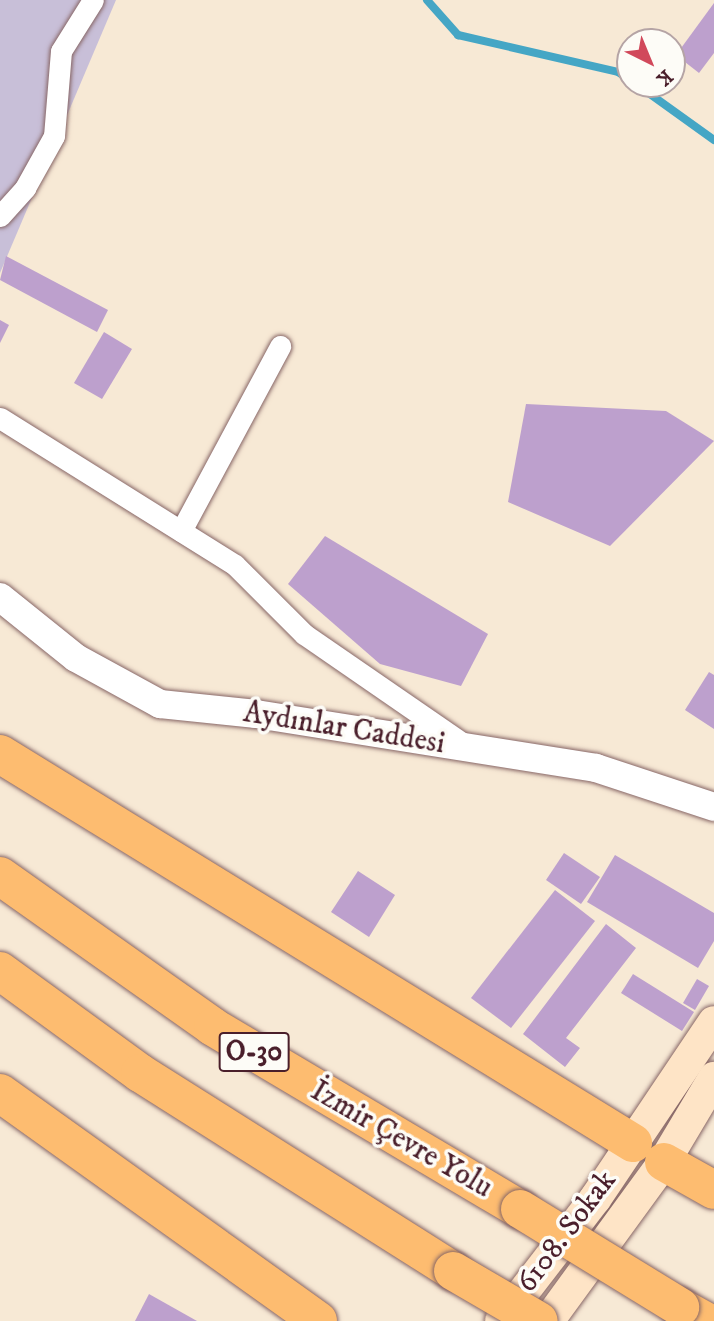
<!DOCTYPE html>
<html>
<head>
<meta charset="utf-8">
<style>
	body { margin:0 }
	#map { position:relative; width:714px; height:1321px; overflow:hidden; background:#f7e9d5; font-family:"IM FELL DW Pica",serif }
	div>[style] { position:absolute }
	.industrial>* { inset:0; background:#c8bfd8 }
	.stream>* { height:8px; margin:-4px; padding:0 4px; transform-origin:4px; border-radius:4px; background:#45a6c5 }
	.building>* { inset:0; background:#bda0cd }
	.roads { filter:drop-shadow(0 0 2px #876666) drop-shadow(0 0 2px #876666) }
	.minor>* { height:21px; margin:-10.5px; padding:0 10.5px; transform-origin:10.5px; border-radius:10.5px; background:#fff }
	.tertiary>* { height:28px; margin:-14px; padding:0 14px; transform-origin:14px; border-radius:14px; background:#fff }
	.secondary>* { height:32px; margin:-16px; padding:0 16px; transform-origin:16px; border-radius:16px; background:#fee4c6 }
	.motorway>* { height:38px; margin:-19px; padding:0 19px; transform-origin:19px; border-radius:19px; background:#fdbc70 }
	.bridges { filter:drop-shadow(0 0 2px #876666) drop-shadow(0 0 2px #876666) }
	.motorway-bridge>* { height:38px; margin:-19px; padding:0 19px; transform-origin:19px; border-radius:19px; background:#fdbc70 }
	span { translate:-50% -50%; white-space:nowrap; text-align:center; line-height:1.15; -webkit-text-stroke:7px #fdfcf7; paint-order:stroke }
	.shield-label span { padding:2px 5px; background:#fdfcf7; border:2px solid; border-radius:5px; -webkit-text-stroke-width:0 }
	.shield-label { font-size:28px; color:#4a1f2b; font-weight:700 }
	.street-label { font-size:30px; color:#4a1f2b }
	.north { position:absolute; left:616px; top:28px; width:70px; height:70px; box-sizing:border-box; background:#fdfcf7; border:2px solid #b5a4a5; border-radius:50%; rotate:137deg; font-size:19px; font-weight:700; line-height:28px; text-align:center; color:#4a1f2b }
	.north::after { content:''; display:block; margin:auto; width:24px; height:32px; background:#d1495b; clip-path:polygon(50% 0,100% 100%,50% 72%,0 100%) }
</style>
</head>
<body>
<div id="map">
	<div class="industrial">
		<div style="clip-path:polygon(0 0,116px 0,0 273px)"></div>
	</div>
	<div class="stream">
		<div style="left:427px;top:0;width:47px;rotate:48.5deg"></div>
		<div style="left:458px;top:35px;width:164px;rotate:13deg"></div>
		<div style="left:618px;top:72px;width:14px;rotate:34deg"></div>
		<div style="left:636px;top:84px;width:96px;rotate:35.7deg"></div>
	</div>
	<div class="building">
		<div style="clip-path:polygon(714px 3px,714px 53px,699px 73px,676px 55px)"></div>
		<div style="clip-path:polygon(6px 256px,108px 310px,97px 332px,0 280px)"></div>
		<div style="clip-path:polygon(0 320px,9px 325px,0 343px)"></div>
		<div style="clip-path:polygon(104px 332px,132px 349px,102px 399px,74px 383px)"></div>
		<div style="clip-path:polygon(526px 404px,666px 411px,714px 441px,610px 546px,508px 502px)"></div>
		<div style="clip-path:polygon(325px 536px,488px 634px,461px 686px,380px 664px,288px 584px)"></div>
		<div style="clip-path:polygon(709px 672px,714px 675px,714px 729px,685px 710px)"></div>
		<div style="clip-path:polygon(564px 853px,600px 877px,581px 904px,546px 880px)"></div>
		<div style="clip-path:polygon(615px 855px,714px 913px,714px 941px,698px 968px,587px 902px)"></div>
		<div style="clip-path:polygon(358px 871px,395px 895px,369px 937px,331px 912px)"></div>
		<div style="clip-path:polygon(555px 890px,595px 921px,511px 1028px,471px 998px)"></div>
		<div style="clip-path:polygon(606px 924px,636px 948px,566px 1038px,580px 1048px,565px 1067px,523px 1034px)"></div>
		<div style="clip-path:polygon(633px 974px,694px 1012px,682px 1031px,621px 993px)"></div>
		<div style="clip-path:polygon(697px 979px,709px 986px,695px 1010px,683px 1003px)"></div>
		<div style="clip-path:polygon(149px 1294px,197px 1321px,135px 1321px)"></div>
	</div>
	<div class="roads">
		<div class="minor">
			<div style="left:0;top:216px;width:38px;rotate:-48deg"></div>
			<div style="left:25px;top:188px;width:60px;rotate:-60.9deg"></div>
			<div style="left:54px;top:136px;width:85px;rotate:-85.3deg"></div>
			<div style="left:61px;top:51px;width:60px;rotate:-57.9deg"></div>
			<div style="left:0;top:418px;width:277px;rotate:32deg"></div>
			<div style="left:235px;top:565px;width:98px;rotate:45deg"></div>
			<div style="left:304px;top:634px;width:196px;rotate:34.6deg"></div>
			<div style="left:181px;top:531px;width:210px;rotate:-61.8deg"></div>
		</div>
		<div class="tertiary">
			<div style="left:0;top:597px;width:97px;rotate:38.8deg"></div>
			<div style="left:76px;top:658px;width:96px;rotate:28.7deg"></div>
			<div style="left:160px;top:704px;width:97px;rotate:5.9deg"></div>
			<div style="left:256px;top:714px;width:344px;rotate:9deg"></div>
			<div style="left:596px;top:768px;width:124px;rotate:18.3deg"></div>
		</div>
		<div class="secondary">
			<div style="left:501px;top:1321px;width:154px;rotate:-52.4deg"></div>
			<div style="left:595px;top:1199px;width:213px;rotate:-56.1deg"></div>
			<div style="left:548px;top:1321px;width:197px;rotate:-53.9deg"></div>
			<div style="left:664px;top:1162px;width:98px;rotate:-59.2deg"></div>
		</div>
		<div class="motorway">
			<div style="left:0;top:754px;width:743px;rotate:31.57deg"></div>
			<div style="left:0;top:876px;width:261px;rotate:35.3deg"></div>
			<div style="left:213px;top:1027px;width:357px;rotate:30.7deg"></div>
			<div style="left:0;top:971px;width:173px;rotate:36.1deg"></div>
			<div style="left:140px;top:1073px;width:370px;rotate:32.3deg"></div>
			<div style="left:0;top:1093px;width:391px;rotate:35.6deg"></div>
			<div style="left:664px;top:1162px;width:57px;rotate:29.2deg"></div>
			<div style="left:680px;top:1307px;width:29px;rotate:29deg"></div>
		</div>
	</div>
	<div class="bridges">
		<div class="motorway-bridge">
			<div style="left:520px;top:1209px;width:188px;rotate:31.5deg"></div>
			<div style="left:453px;top:1271px;width:99px;rotate:30.2deg"></div>
		</div>
	</div>
	<div class="shield-label">
		<span style="left:254px;top:1052px">O-30</span>
	</div>
	<div class="street-label">
		<span style="left:344px;top:729px;rotate:9deg">Aydınlar Caddesi</span>
		<span style="left:401px;top:1140px;rotate:30deg">İzmir Çevre Yolu</span>
		<span style="left:567px;top:1232px;rotate:-53deg">6108. Sokak</span>
	</div>
	<div class="north">K</div>
</div>
</body>
</html>
